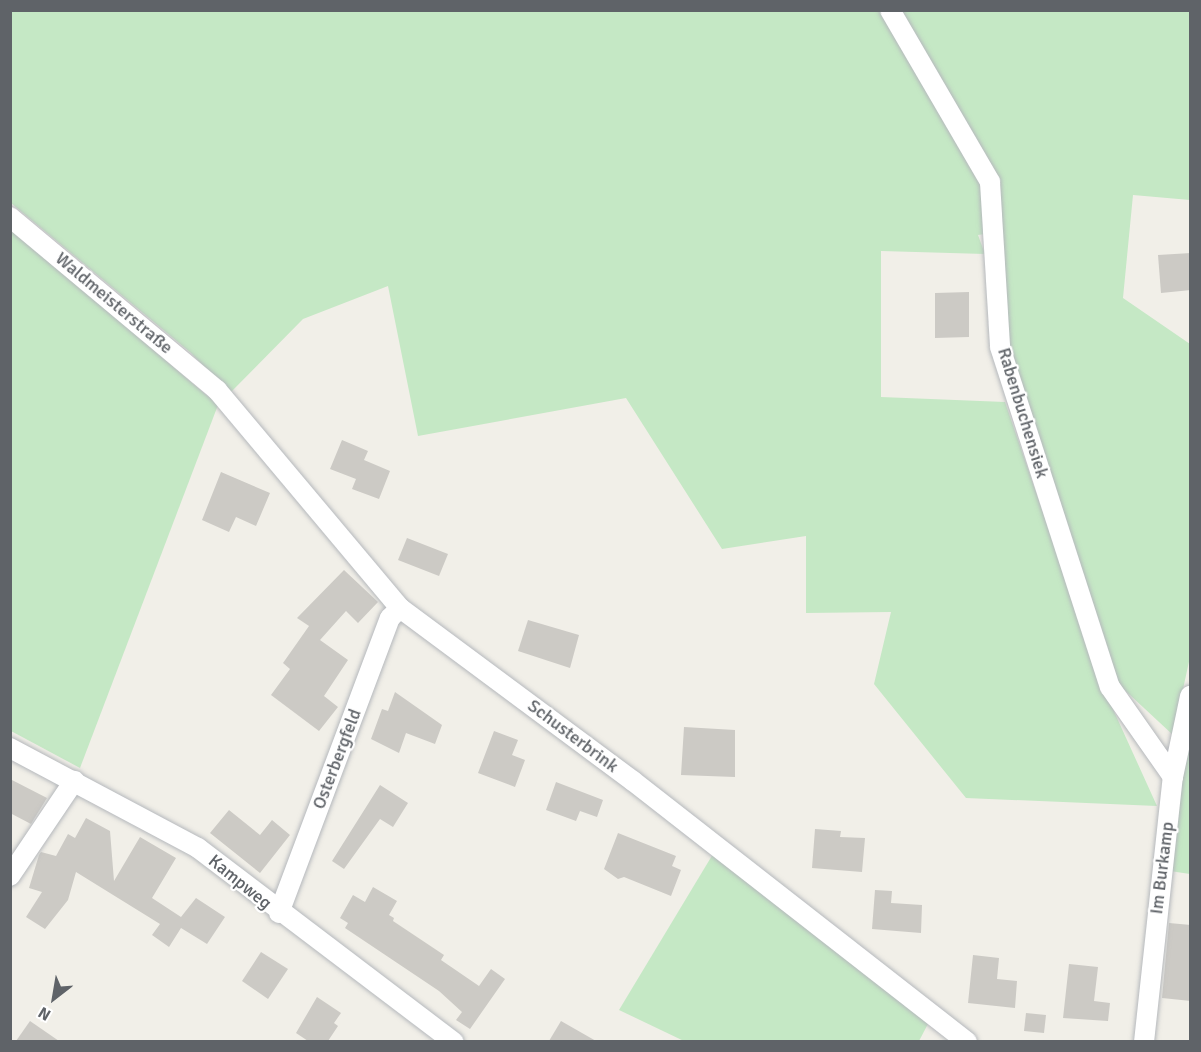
<!DOCTYPE html>
<html>
<head>
<meta charset="utf-8">
<style>
	body { margin:0 }
	#map { position:relative; width:1201px; height:1052px; overflow:hidden; background:#f1efe8; font-family:Signika,sans-serif }
	div>[style] { position:absolute }
	.green>* { inset:0; background:#c5e8c5 }
	.building>* { inset:0; background:#cccac5 }
	.roads { filter:drop-shadow(0 0 2px #b5b8bc) drop-shadow(0 0 2px #b5b8bc) }
	.street>* { height:20px; margin:-10px; padding:0 10px; transform-origin:10px; border-radius:10px; background:#fff }
	span { translate:-50% -50%; white-space:nowrap; text-align:center; line-height:1.15; -webkit-text-stroke:4.5px #fff; paint-order:stroke }
	.street-label { font-size:18px; color:#5f6368 }
	.frame { position:absolute; inset:0; border:12px solid #5f6368; pointer-events:none }
	.north { position:absolute; left:24px; top:968px; width:60px; height:60px; -webkit-text-stroke:4px #fff; paint-order:stroke; rotate:211deg; font-size:16px; font-weight:700; line-height:24px; text-align:center; color:#5f6368 }
	.north::after { content:''; display:block; margin:auto; width:21px; height:27px; background:#5f6368; clip-path:polygon(50% 0,100% 100%,50% 72%,0 100%) }
</style>
</head>
<body>
<div id="map">
	<div class="green">
		<div style="clip-path:polygon(10px 11px,1190px 11px,1190px 200px,1133px 195px,1123px 298px,1190px 344px,1190px 657px,1173px 735px,1116px 682px,1007px 344px,998px 232px,978px 235px,985px 254px,881px 251px,881px 397px,1005px 402px,1102px 685px,1157px 806px,966px 798px,874px 684px,891px 612px,806px 613px,806px 536px,722px 549px,626px 398px,418px 436px,388px 286px,303px 319px,230px 393px,191px 353px,11px 203px)"></div>
		<div style="clip-path:polygon(10px 228px,218px 405px,80px 768px,11px 731px)"></div>
		<div style="clip-path:polygon(1190px 726px,1190px 874px,1170px 871px)"></div>
		<div style="clip-path:polygon(713px 854px,930px 1020px,919px 1041px,686px 1042px,619px 1010px)"></div>
	</div>
	<div class="building">
		<div style="clip-path:polygon(1191px 253px,1191px 290px,1161px 293px,1158px 255px)"></div>
		<div style="clip-path:polygon(969px 292px,969px 337px,935px 338px,935px 293px)"></div>
		<div style="clip-path:polygon(342px 440px,368px 451px,364px 460px,390px 471px,379px 499px,352px 489px,356px 479px,330px 469px)"></div>
		<div style="clip-path:polygon(221px 472px,270px 493px,256px 526px,236px 517px,229px 532px,202px 520px)"></div>
		<div style="clip-path:polygon(407px 538px,448px 554px,439px 576px,398px 560px)"></div>
		<div style="clip-path:polygon(344px 570px,378px 602px,358px 623px,346px 611px,320px 640px,348px 660px,324px 696px,338px 707px,319px 731px,271px 695px,290px 669px,283px 663px,309px 626px,297px 618px)"></div>
		<div style="clip-path:polygon(528px 620px,579px 635px,570px 668px,518px 651px)"></div>
		<div style="clip-path:polygon(395px 692px,442px 725px,435px 744px,406px 733px,399px 753px,371px 739px,382px 709px,388px 711px)"></div>
		<div style="clip-path:polygon(684px 727px,735px 730px,735px 777px,681px 775px)"></div>
		<div style="clip-path:polygon(494px 731px,518px 740px,512px 755px,525px 760px,515px 787px,478px 773px)"></div>
		<div style="clip-path:polygon(10px 779px,47px 798px,31px 824px,10px 813px)"></div>
		<div style="clip-path:polygon(556px 782px,603px 800px,597px 817px,580px 811px,576px 821px,546px 810px)"></div>
		<div style="clip-path:polygon(380px 785px,408px 803px,393px 827px,380px 819px,344px 869px,332px 861px)"></div>
		<div style="clip-path:polygon(229px 810px,260px 835px,272px 820px,290px 835px,260px 873px,210px 833px)"></div>
		<div style="clip-path:polygon(86px 818px,110px 831px,114px 881px,140px 837px,176px 858px,152px 898px,181px 917px,196px 898px,225px 917px,207px 944px,181px 928px,169px 947px,152px 935px,160px 924px,76px 872px,68px 900px,45px 929px,26px 917px,42px 892px,29px 888px,39px 855px,41px 852px,56px 856px,68px 834px,75px 838px)"></div>
		<div style="clip-path:polygon(815px 829px,841px 831px,840px 837px,865px 838px,862px 872px,812px 868px)"></div>
		<div style="clip-path:polygon(618px 833px,676px 856px,672px 866px,681px 870px,671px 896px,624px 877px,618px 879px,604px 869px)"></div>
		<div style="clip-path:polygon(373px 887px,397px 901px,389px 915px,394px 918px,393px 921px,444px 955px,441px 960px,479px 986px,491px 969px,505px 979px,470px 1029px,456px 1020px,462px 1012px,439px 991px,345px 928px,348px 923px,340px 918px,353px 895px,365px 902px)"></div>
		<div style="clip-path:polygon(875px 890px,892px 891px,891px 903px,922px 905px,921px 933px,872px 929px)"></div>
		<div style="clip-path:polygon(1169px 923px,1191px 925px,1191px 1001px,1162px 998px)"></div>
		<div style="clip-path:polygon(261px 952px,288px 969px,268px 999px,242px 981px)"></div>
		<div style="clip-path:polygon(973px 955px,999px 958px,997px 979px,1017px 981px,1015px 1008px,968px 1003px)"></div>
		<div style="clip-path:polygon(1069px 964px,1098px 967px,1094px 1001px,1110px 1003px,1108px 1021px,1063px 1018px)"></div>
		<div style="clip-path:polygon(317px 997px,341px 1013px,334px 1023px,338px 1026px,328px 1041px,308px 1041px,296px 1033px)"></div>
		<div style="clip-path:polygon(1026px 1013px,1046px 1015px,1044px 1033px,1024px 1031px)"></div>
		<div style="clip-path:polygon(30px 1021px,59px 1041px,16px 1041px)"></div>
		<div style="clip-path:polygon(561px 1021px,596px 1041px,549px 1041px)"></div>
	</div>
	<div class="roads">
		<div class="street">
			<div style="left:890px;top:10px;width:199px;rotate:59.8deg"></div>
			<div style="left:990px;top:182px;width:165px;rotate:86.5deg"></div>
			<div style="left:1000px;top:347px;width:357px;rotate:72.1deg"></div>
			<div style="left:1110px;top:687px;width:110px;rotate:55deg"></div>
			<div style="left:10px;top:217px;width:270px;rotate:39.9deg"></div>
			<div style="left:217px;top:390px;width:285px;rotate:50deg"></div>
			<div style="left:400px;top:608px;width:290px;rotate:36.6deg"></div>
			<div style="left:633px;top:781px;width:424px;rotate:38deg"></div>
			<div style="left:10px;top:748px;width:213px;rotate:28deg"></div>
			<div style="left:198px;top:848px;width:321px;rotate:37.2deg"></div>
			<div style="left:10px;top:876px;width:115px;rotate:-56deg"></div>
			<div style="left:279px;top:913px;width:315px;rotate:-69.4deg"></div>
			<div style="left:390px;top:618px;width:14px;rotate:-45deg"></div>
			<div style="left:1144px;top:1042px;width:267px;rotate:-83.8deg"></div>
			<div style="left:1173px;top:777px;width:83px;rotate:-78.1deg"></div>
		</div>
	</div>
	<div class="street-label">
		<span style="left:114px;top:303px;rotate:40deg">Waldmeisterstraße</span>
		<span style="left:1023px;top:413px;rotate:73deg">Rabenbuchensiek</span>
		<span style="left:573px;top:736px;rotate:37deg">Schusterbrink</span>
		<span style="left:337px;top:759px;rotate:-69deg">Osterbergfeld</span>
		<span style="left:1162px;top:868px;rotate:-83deg">Im Burkamp</span>
		<span style="left:240px;top:882px;rotate:39deg">Kampweg</span>
	</div>
	<div class="frame"></div>
	<div class="north">N</div>
</div>
</body>
</html>
